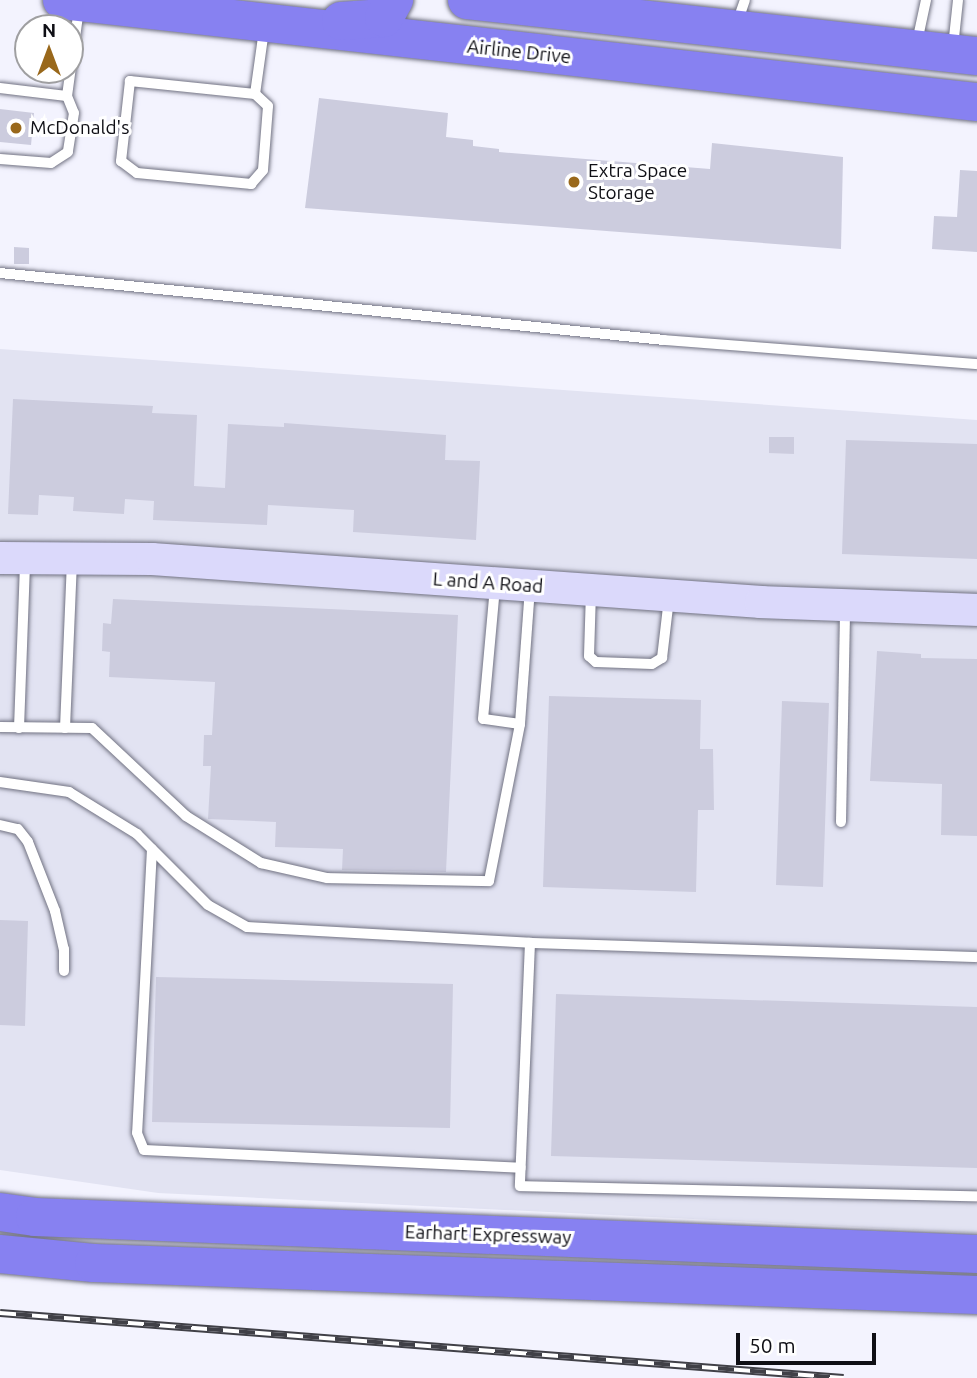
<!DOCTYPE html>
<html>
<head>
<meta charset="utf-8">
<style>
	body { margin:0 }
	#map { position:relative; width:977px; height:1378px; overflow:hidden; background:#f3f3fe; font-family:Ubuntu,sans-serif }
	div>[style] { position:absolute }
	.built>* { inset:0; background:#e2e3f2 }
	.building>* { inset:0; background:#ccccde }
	.roads { filter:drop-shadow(0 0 2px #717282) drop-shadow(0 0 2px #717282) }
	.lane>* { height:10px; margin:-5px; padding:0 5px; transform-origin:5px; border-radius:5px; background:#fff }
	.secondary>* { height:32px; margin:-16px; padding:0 16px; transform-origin:16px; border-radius:16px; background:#dbd9fb }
	.highway>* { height:38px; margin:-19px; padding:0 19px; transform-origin:19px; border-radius:19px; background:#8781f1 }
	.rail>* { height:8px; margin-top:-4px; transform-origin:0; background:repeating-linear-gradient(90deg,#fff 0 16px,#404047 0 32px); box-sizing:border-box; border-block:2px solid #404047 }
	.dots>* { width:19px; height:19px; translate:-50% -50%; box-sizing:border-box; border:4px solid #fff; border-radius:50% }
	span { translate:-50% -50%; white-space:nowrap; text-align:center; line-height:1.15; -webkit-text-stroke:6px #fff; paint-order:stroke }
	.street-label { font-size:19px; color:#0f0f15 }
	.poi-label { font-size:19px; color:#0f0f15 }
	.left { translate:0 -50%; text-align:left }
	.north { position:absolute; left:14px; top:14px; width:70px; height:70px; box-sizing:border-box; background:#fff; border:2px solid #9f9fa1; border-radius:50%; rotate:0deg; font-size:19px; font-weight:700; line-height:28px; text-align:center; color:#0f0f15 }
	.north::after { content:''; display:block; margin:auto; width:24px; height:32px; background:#99681b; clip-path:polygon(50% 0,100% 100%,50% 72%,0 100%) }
	.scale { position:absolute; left:736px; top:1333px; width:140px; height:32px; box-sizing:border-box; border:4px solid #0f0f15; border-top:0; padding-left:9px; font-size:21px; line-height:24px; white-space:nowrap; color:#0f0f15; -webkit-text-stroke:5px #fff; paint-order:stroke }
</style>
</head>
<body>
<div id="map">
	<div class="built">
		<div style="clip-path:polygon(0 349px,977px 420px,977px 1233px,158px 1193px,0 1170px)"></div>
	</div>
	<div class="building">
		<div style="clip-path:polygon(319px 98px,448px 113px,446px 137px,473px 140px,473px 146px,499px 149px,499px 152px,710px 169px,712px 143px,843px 157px,841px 249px,305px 208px)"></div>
		<div style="clip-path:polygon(0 109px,34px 113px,31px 145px,0 142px)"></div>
		<div style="clip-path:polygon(960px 170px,977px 171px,977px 252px,932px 249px,934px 216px,957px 217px)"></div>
		<div style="clip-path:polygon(14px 247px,29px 248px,29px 264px,14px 264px)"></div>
		<div style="clip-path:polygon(13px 399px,153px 406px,152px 413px,197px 415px,194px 486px,225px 488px,228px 424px,284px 427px,284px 423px,446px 435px,445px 460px,480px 461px,476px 540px,353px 532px,354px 510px,268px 505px,267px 525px,153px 520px,154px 501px,125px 499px,124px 514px,73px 511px,74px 497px,39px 495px,38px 515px,8px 514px)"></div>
		<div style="clip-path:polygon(769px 437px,794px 437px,794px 454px,769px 453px)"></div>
		<div style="clip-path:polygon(846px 440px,977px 444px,977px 559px,842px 554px)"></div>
		<div style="clip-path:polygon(113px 599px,458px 615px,446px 872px,342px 870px,343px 849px,275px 847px,276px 822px,208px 819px,211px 766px,203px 766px,204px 735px,212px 735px,215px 682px,109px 677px,110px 652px,102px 651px,103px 623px,111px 624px)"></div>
		<div style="clip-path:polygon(877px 651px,921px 654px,921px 658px,977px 659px,977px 836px,941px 835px,942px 784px,870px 781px)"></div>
		<div style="clip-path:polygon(549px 696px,701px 700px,700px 749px,713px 749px,714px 810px,698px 810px,696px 892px,543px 887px)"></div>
		<div style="clip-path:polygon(782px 701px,829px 703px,823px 887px,776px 885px)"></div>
		<div style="clip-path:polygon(0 920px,28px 921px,25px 1026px,0 1025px)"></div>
		<div style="clip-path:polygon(156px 977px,453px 984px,450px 1128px,152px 1122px)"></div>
		<div style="clip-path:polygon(556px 994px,977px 1007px,977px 1168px,551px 1156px)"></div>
	</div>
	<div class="roads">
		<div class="lane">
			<div style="left:737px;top:23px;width:24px;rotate:-71deg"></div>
			<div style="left:917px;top:42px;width:43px;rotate:-77.9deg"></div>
			<div style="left:953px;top:47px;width:47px;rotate:-83.9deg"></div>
			<div style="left:0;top:88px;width:67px;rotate:6.8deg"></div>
			<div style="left:67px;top:96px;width:18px;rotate:68deg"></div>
			<div style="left:74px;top:113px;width:39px;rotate:99deg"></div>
			<div style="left:68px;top:152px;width:20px;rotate:147deg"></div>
			<div style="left:51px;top:163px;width:51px;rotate:-175.5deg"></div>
			<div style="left:255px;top:94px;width:126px;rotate:-174.1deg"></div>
			<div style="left:130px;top:81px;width:81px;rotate:96.4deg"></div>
			<div style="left:121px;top:161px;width:20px;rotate:37deg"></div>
			<div style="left:137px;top:173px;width:115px;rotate:5.5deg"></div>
			<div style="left:251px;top:184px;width:18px;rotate:-49deg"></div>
			<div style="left:263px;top:170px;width:64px;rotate:-85.5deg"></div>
			<div style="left:268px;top:106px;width:18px;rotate:-137deg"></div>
			<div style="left:255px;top:94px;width:65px;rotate:-82deg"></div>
			<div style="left:67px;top:96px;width:89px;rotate:-82.2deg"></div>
			<div style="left:0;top:273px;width:667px;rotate:5.76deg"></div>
			<div style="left:664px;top:340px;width:314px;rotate:4.4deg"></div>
			<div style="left:591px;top:592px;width:64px;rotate:91.8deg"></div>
			<div style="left:589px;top:656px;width:9px;rotate:41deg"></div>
			<div style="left:596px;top:662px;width:56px;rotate:2deg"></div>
			<div style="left:652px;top:664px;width:12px;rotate:-31deg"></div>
			<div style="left:662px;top:658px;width:60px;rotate:-83.3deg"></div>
			<div style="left:520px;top:724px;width:136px;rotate:-85.8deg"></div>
			<div style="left:0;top:727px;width:92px;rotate:0.6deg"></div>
			<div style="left:92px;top:728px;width:129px;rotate:43.1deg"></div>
			<div style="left:186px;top:816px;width:89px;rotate:32.1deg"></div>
			<div style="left:261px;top:863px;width:68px;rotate:12.8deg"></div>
			<div style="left:327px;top:878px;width:162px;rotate:1.1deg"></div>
			<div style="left:489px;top:881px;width:160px;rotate:-78.8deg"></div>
			<div style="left:520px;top:724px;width:37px;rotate:-172deg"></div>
			<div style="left:483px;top:719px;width:133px;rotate:-84.8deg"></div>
			<div style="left:19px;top:728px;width:167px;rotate:-87.9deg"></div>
			<div style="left:65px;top:728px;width:165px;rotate:-87.6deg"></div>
			<div style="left:0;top:782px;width:70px;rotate:8.2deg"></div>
			<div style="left:69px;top:792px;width:80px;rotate:31.7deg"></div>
			<div style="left:137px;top:834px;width:100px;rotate:45deg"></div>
			<div style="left:208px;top:905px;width:45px;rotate:29.4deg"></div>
			<div style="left:247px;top:927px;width:283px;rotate:3.2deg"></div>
			<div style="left:530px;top:943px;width:447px;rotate:1.8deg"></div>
			<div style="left:841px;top:822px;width:214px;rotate:-88.9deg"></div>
			<div style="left:0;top:825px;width:18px;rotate:13deg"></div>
			<div style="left:18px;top:829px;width:16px;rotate:52deg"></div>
			<div style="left:28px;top:842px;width:74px;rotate:68.6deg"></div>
			<div style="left:55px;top:911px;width:39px;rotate:77deg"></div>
			<div style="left:64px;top:949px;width:22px;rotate:90deg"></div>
			<div style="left:152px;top:849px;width:284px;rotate:93deg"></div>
			<div style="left:137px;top:1133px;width:18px;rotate:68deg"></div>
			<div style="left:144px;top:1150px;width:377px;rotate:2.7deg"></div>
			<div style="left:530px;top:943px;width:243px;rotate:92.4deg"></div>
			<div style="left:520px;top:1186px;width:457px;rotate:1.3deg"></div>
		</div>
		<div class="secondary">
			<div style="left:0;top:558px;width:152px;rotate:0.4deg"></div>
			<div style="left:152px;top:559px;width:611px;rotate:4.04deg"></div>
			<div style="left:761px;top:602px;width:216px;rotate:2.1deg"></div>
		</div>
		<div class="highway">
			<div style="left:62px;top:0;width:921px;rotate:6.36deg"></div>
			<div style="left:467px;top:0;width:513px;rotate:6.27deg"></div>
			<div style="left:341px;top:21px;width:43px;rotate:-4deg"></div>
			<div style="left:384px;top:18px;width:21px;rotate:-61deg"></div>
			<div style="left:0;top:1212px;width:35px;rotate:8deg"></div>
			<div style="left:35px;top:1217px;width:943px;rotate:2.25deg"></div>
			<div style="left:0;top:1254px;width:94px;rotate:5.5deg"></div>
			<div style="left:94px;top:1263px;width:884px;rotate:2.08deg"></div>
		</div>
	</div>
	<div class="rail">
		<div style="left:0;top:1313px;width:846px;rotate:4.4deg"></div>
	</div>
	<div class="dots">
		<div style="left:16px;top:128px;background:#99681b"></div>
		<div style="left:574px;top:182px;background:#99681b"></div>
	</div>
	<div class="street-label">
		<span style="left:519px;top:52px;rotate:6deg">Airline Drive</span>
		<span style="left:488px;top:583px;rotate:4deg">L and A Road</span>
		<span style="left:488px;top:1235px;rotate:2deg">Earhart Expressway</span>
	</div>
	<div class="poi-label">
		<span class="left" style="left:30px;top:128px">McDonald's</span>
		<span class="left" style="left:588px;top:182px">Extra Space<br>Storage</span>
	</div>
	<div class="north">N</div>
	<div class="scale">50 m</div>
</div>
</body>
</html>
